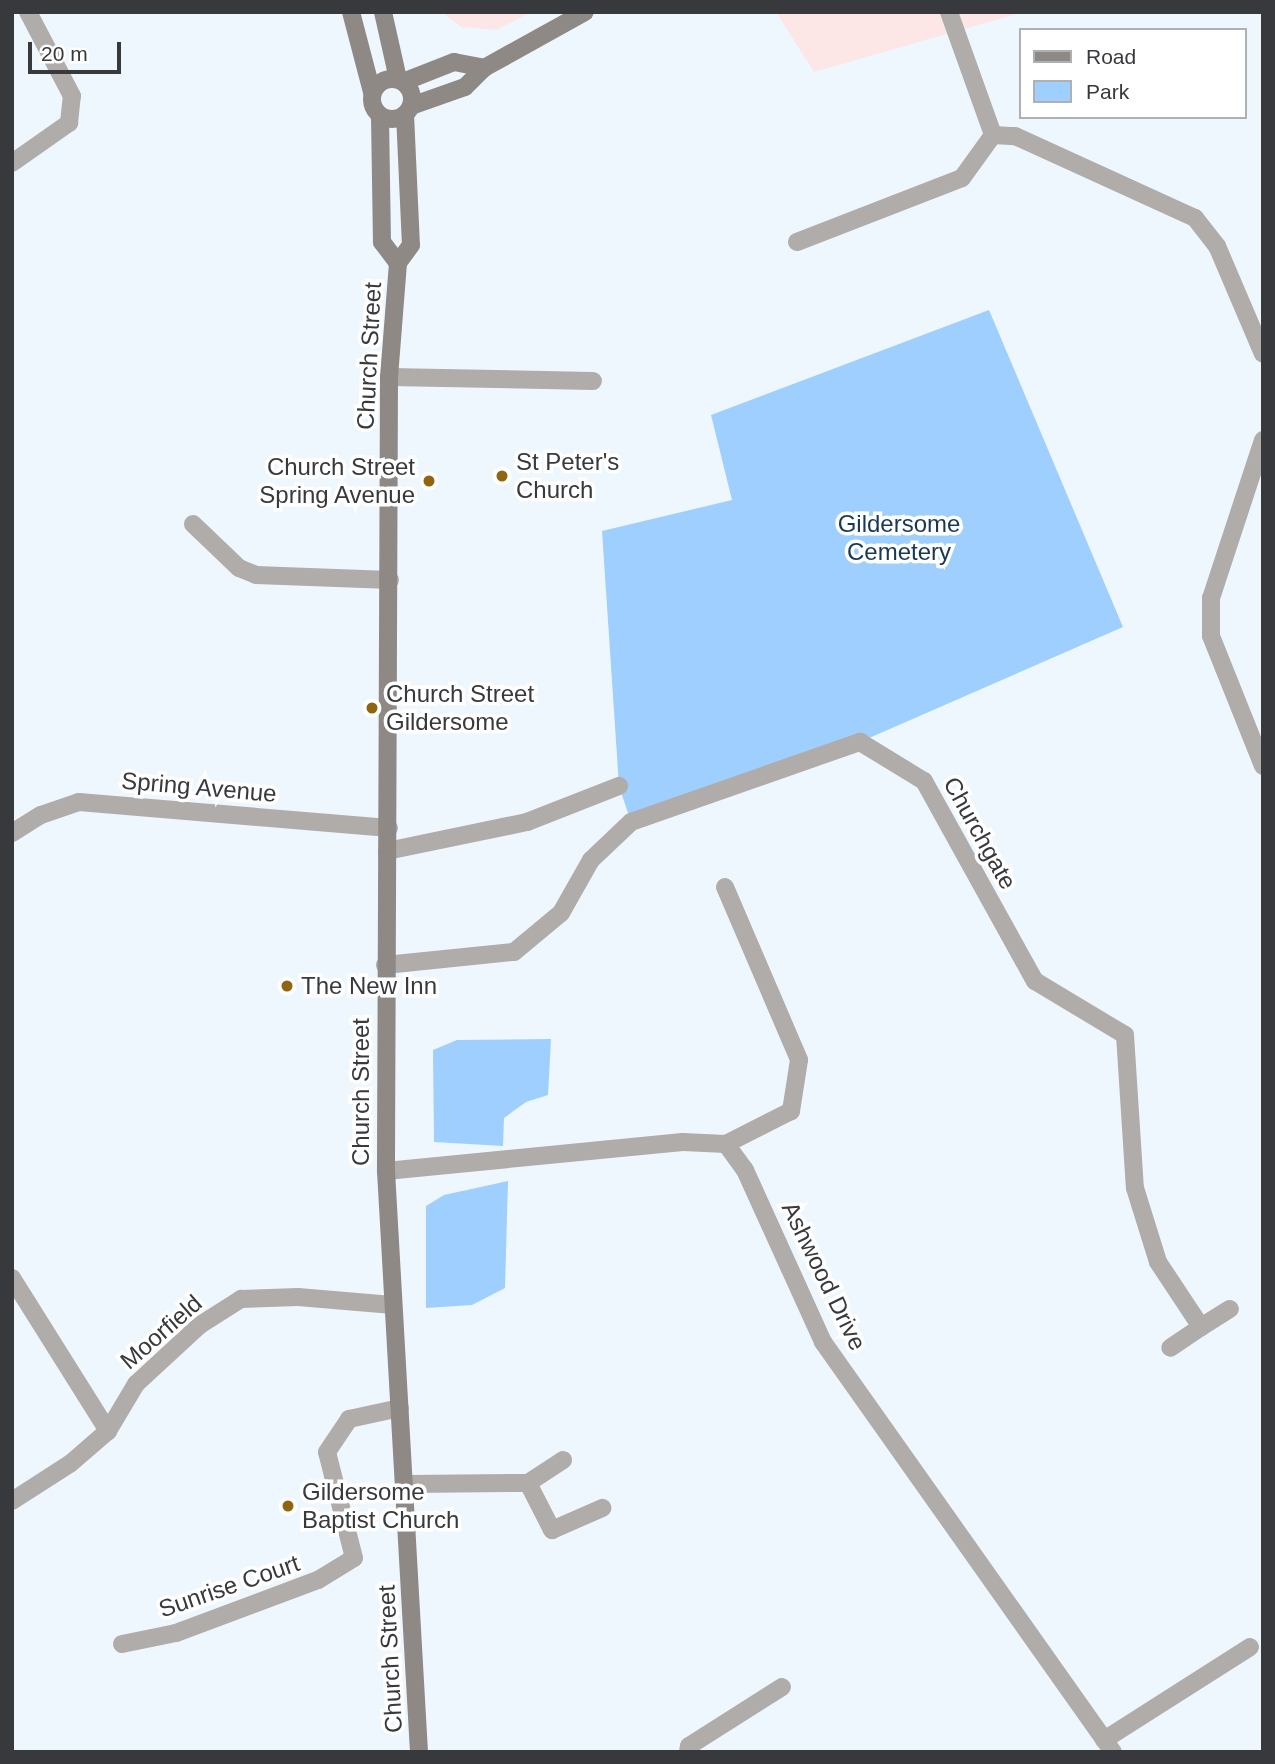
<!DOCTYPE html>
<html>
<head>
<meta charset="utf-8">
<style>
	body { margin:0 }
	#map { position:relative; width:1275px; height:1764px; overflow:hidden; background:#eff7fe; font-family:Helvetica,sans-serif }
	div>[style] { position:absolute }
	.commercial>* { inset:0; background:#fce6e6 }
	.green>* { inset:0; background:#9fcffe }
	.lane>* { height:18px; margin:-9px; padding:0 9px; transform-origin:9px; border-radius:9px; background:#b0aca9 }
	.street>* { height:18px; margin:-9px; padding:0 9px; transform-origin:9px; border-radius:9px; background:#b0aca9 }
	.secondary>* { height:18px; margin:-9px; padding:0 9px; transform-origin:9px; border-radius:9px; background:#8e8984 }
	.secondary>.ring { margin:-9px; padding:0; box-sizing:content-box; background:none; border:18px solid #8e8984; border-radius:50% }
	.dots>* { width:19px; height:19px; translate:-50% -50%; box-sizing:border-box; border:4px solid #fff; border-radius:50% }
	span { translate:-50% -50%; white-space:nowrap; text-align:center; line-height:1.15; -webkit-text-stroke:7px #fff; paint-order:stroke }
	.street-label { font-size:24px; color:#37393c }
	.poi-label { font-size:24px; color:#37393c }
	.left { translate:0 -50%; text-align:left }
	.right { translate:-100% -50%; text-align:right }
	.park-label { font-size:24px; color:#193854 }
	.frame { position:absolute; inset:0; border:14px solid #37393c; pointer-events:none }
	.legend { position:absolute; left:1019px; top:28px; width:228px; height:91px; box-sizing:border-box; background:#fff; border:2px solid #afb0b1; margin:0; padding:9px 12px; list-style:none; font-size:21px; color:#37393c }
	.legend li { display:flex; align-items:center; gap:14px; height:35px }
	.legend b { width:35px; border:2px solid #afb0b1 }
	.scale { position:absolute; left:28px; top:42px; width:93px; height:32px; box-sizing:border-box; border:4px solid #37393c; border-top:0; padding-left:9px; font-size:21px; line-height:24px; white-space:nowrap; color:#37393c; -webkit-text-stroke:5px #fff; paint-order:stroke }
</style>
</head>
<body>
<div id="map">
	<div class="commercial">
		<div style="clip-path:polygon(442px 12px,531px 12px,497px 30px,461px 27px)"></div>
		<div style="clip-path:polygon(776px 12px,1024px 12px,814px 72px)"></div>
	</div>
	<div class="green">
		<div style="clip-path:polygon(989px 310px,1123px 627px,860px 742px,631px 822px,619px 786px,602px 531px,732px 500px,711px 415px)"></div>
		<div style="clip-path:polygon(551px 1039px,548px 1095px,526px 1102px,504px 1118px,503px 1146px,434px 1142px,433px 1050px,457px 1040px)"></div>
		<div style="clip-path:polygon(508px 1181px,505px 1288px,472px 1305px,426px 1308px,426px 1206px,444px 1195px)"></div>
	</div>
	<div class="lane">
		<div style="left:12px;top:163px;width:70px;rotate:-35.1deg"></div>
		<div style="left:69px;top:123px;width:27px;rotate:-84deg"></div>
		<div style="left:72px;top:96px;width:95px;rotate:-117.6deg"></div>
		<div style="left:389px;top:377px;width:204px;rotate:1.1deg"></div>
		<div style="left:193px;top:524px;width:64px;rotate:43.7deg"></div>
		<div style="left:239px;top:568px;width:18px;rotate:22deg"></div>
		<div style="left:256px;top:575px;width:134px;rotate:2.1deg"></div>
		<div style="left:387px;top:851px;width:143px;rotate:-11.7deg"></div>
		<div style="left:527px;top:822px;width:99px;rotate:-21.4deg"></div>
	</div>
	<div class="street">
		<div style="left:949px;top:12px;width:131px;rotate:70.3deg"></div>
		<div style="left:993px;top:135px;width:22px;rotate:3deg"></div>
		<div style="left:1015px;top:136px;width:198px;rotate:24.5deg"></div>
		<div style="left:1195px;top:218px;width:36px;rotate:52deg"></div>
		<div style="left:1217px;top:246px;width:117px;rotate:66.9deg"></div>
		<div style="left:797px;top:242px;width:177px;rotate:-21.2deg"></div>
		<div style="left:962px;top:178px;width:53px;rotate:-54.2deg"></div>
		<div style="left:1263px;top:440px;width:166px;rotate:108.2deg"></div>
		<div style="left:1211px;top:598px;width:38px;rotate:90deg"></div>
		<div style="left:1211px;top:636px;width:140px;rotate:68.2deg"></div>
		<div style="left:12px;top:833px;width:34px;rotate:-32deg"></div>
		<div style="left:41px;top:815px;width:40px;rotate:-18.9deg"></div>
		<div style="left:79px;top:802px;width:311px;rotate:4.8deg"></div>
		<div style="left:725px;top:887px;width:188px;rotate:66.8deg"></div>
		<div style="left:799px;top:1060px;width:52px;rotate:98.9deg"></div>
		<div style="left:791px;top:1111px;width:73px;rotate:153.1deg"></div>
		<div style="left:385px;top:965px;width:130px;rotate:-5.8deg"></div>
		<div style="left:514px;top:952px;width:61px;rotate:-39.7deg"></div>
		<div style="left:561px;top:913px;width:61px;rotate:-60.5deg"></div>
		<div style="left:591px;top:860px;width:55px;rotate:-43.5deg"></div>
		<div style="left:631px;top:822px;width:243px;rotate:-19.3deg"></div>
		<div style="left:860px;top:742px;width:75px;rotate:31.4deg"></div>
		<div style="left:924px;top:781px;width:229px;rotate:61deg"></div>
		<div style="left:1035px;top:981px;width:105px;rotate:31deg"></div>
		<div style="left:1125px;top:1035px;width:153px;rotate:86.3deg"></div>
		<div style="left:1135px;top:1188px;width:77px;rotate:72.7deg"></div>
		<div style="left:1158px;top:1262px;width:78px;rotate:56.5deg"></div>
		<div style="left:1201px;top:1327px;width:37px;rotate:146deg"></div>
		<div style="left:386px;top:1171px;width:298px;rotate:-5.6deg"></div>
		<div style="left:683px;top:1142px;width:43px;rotate:2.7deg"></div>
		<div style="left:726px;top:1144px;width:32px;rotate:54deg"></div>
		<div style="left:745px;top:1170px;width:189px;rotate:65.6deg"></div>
		<div style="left:823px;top:1342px;width:502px;rotate:54.73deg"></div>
		<div style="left:12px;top:1278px;width:181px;rotate:57.9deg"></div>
		<div style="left:1201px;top:1327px;width:34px;rotate:-32deg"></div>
		<div style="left:528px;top:1483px;width:42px;rotate:-33.3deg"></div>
		<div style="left:406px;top:1484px;width:122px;rotate:-0.5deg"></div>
		<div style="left:528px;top:1483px;width:53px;rotate:62.9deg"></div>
		<div style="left:552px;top:1530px;width:55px;rotate:-23.7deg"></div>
		<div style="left:12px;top:1501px;width:70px;rotate:-32.8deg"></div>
		<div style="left:71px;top:1463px;width:49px;rotate:-40.9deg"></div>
		<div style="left:108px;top:1431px;width:55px;rotate:-59.2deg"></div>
		<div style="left:136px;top:1384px;width:87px;rotate:-42.7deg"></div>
		<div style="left:200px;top:1325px;width:49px;rotate:-32.4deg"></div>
		<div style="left:241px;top:1299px;width:57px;rotate:-2deg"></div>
		<div style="left:298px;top:1297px;width:95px;rotate:4.8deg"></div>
		<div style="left:122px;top:1644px;width:55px;rotate:-11.5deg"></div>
		<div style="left:176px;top:1633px;width:152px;rotate:-20.5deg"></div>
		<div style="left:318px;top:1580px;width:42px;rotate:-31.4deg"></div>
		<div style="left:354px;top:1558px;width:109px;rotate:-104.3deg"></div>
		<div style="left:327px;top:1452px;width:40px;rotate:-56deg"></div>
		<div style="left:349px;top:1419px;width:52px;rotate:-12.2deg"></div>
		<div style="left:1104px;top:1740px;width:173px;rotate:-32.5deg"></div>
		<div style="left:688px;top:1752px;width:6px;rotate:-81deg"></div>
		<div style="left:689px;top:1746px;width:110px;rotate:-32.4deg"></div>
	</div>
	<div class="secondary">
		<div style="left:351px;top:12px;width:83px;rotate:75.3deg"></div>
		<div style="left:383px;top:12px;width:69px;rotate:77.4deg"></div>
		<div class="ring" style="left:372px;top:79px;width:22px;height:22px"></div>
		<div style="left:403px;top:82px;width:55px;rotate:-21.4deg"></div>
		<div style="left:454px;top:62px;width:31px;rotate:11deg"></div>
		<div style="left:411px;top:106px;width:57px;rotate:-19.4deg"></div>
		<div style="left:465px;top:87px;width:27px;rotate:-45deg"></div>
		<div style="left:484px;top:68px;width:115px;rotate:-29deg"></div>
		<div style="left:405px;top:114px;width:131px;rotate:87.4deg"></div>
		<div style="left:411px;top:245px;width:22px;rotate:126deg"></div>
		<div style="left:398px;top:263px;width:114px;rotate:94.5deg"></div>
		<div style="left:389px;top:377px;width:794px;rotate:90.22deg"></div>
		<div style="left:386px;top:1171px;width:582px;rotate:86.75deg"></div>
		<div style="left:380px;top:116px;width:126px;rotate:89.1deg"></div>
		<div style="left:382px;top:242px;width:26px;rotate:53deg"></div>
	</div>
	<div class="dots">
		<div style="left:502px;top:476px;background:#91640f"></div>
		<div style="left:429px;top:481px;background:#91640f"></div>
		<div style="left:372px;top:708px;background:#91640f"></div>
		<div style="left:287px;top:986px;background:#91640f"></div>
		<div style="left:288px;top:1506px;background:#91640f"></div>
	</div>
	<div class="street-label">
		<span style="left:369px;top:356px;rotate:-87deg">Church Street</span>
		<span style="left:199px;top:787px;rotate:5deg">Spring Avenue</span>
		<span style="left:980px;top:833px;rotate:61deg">Churchgate</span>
		<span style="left:361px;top:1092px;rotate:-90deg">Church Street</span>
		<span style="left:824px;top:1276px;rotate:64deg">Ashwood Drive</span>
		<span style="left:161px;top:1332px;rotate:-41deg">Moorfield</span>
		<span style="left:229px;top:1586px;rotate:-19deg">Sunrise Court</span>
		<span style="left:390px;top:1659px;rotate:-93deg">Church Street</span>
	</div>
	<div class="poi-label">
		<span class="left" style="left:516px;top:476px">St Peter's<br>Church</span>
		<span class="right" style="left:415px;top:481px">Church Street<br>Spring Avenue</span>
		<span class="left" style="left:386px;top:708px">Church Street<br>Gildersome</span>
		<span class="left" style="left:301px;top:986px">The New Inn</span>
		<span class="left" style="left:302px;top:1506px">Gildersome<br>Baptist Church</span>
	</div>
	<div class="park-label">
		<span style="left:899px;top:538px">Gildersome<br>Cemetery</span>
	</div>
	<div class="frame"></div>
	<ul class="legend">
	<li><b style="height:9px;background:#8e8984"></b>Road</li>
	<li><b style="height:19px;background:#9fcffe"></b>Park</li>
	</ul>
	<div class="scale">20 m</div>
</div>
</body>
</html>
